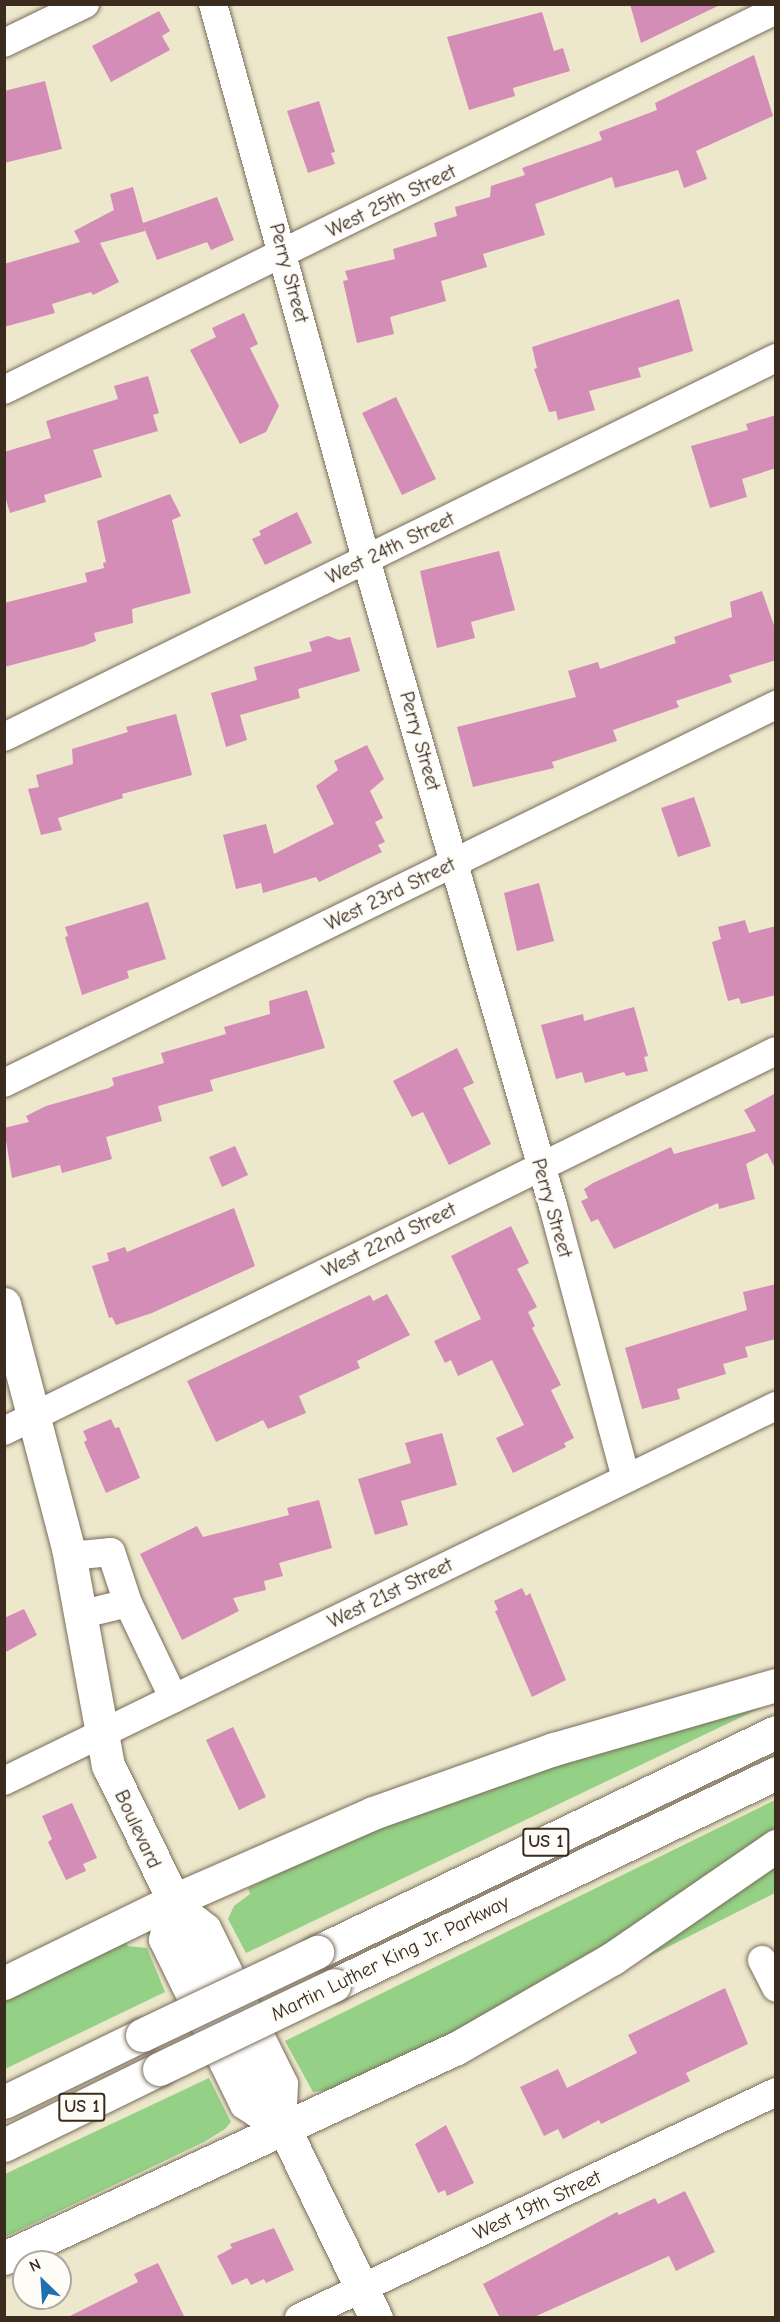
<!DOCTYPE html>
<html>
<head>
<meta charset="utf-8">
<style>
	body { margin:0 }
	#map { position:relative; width:780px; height:2322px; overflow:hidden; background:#ede7cb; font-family:"Comic Neue",sans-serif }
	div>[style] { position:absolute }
	.green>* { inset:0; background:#94d085 }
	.building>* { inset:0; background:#d48db6 }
	.roads { filter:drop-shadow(0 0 2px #796c5b) drop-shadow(0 0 2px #796c5b) }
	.minor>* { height:28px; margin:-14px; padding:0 14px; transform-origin:14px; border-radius:14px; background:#fff }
	.major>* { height:33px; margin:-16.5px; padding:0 16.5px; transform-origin:16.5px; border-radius:16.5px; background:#fff }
	.highway>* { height:33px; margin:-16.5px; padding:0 16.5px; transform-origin:16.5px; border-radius:16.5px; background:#fff }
	.bridges { filter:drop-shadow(0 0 2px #796c5b) drop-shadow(0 0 2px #796c5b) }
	.highway-bridge>* { height:33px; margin:-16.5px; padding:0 16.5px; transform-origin:16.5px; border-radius:16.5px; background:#fff }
	span { translate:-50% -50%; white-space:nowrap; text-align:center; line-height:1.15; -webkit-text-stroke:6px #fdfcf7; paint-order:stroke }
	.shield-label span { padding:2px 4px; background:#fdfcf7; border:2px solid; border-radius:4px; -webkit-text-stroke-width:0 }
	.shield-label { font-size:18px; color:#3b2a1e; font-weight:700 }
	.street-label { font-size:20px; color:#3b2a1e }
	.frame { position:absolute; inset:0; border:6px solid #3b2a1e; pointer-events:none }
	.north { position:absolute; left:12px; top:2250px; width:60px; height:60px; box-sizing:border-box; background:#fdfcf7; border:2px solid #afa8a0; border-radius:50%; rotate:335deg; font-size:16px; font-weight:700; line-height:24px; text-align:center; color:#3b2a1e }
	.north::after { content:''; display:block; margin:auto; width:21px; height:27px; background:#1f6fb2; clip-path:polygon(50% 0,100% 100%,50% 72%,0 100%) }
</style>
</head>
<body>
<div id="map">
	<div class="green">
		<div style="clip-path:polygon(775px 1701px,246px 1953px,228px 1919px,234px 1906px,250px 1894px,248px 1888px,384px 1823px,509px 1776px)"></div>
		<div style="clip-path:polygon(775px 1800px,775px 1828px,627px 1933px,473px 2023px,335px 2089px,313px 2092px,285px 2041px)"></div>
		<div style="clip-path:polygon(775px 1857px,775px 1893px,644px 1959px,696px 1914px)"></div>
		<div style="clip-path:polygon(124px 1938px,128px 1946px,147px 1948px,165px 1992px,5px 2069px,5px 1992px)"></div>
		<div style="clip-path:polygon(209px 2078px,231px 2122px,225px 2129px,204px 2142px,5px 2237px,5px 2174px)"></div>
	</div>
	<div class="building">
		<div style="clip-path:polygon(630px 4px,722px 4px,641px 43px)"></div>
		<div style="clip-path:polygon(159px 11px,170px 31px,162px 36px,170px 50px,111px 82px,92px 46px)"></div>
		<div style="clip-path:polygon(542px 12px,554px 51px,563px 48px,570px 71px,513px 88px,515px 96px,469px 110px,447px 37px)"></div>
		<div style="clip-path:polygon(754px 55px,773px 116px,696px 151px,707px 179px,684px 188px,678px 170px,615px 188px,612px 177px,535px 204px,545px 235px,483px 254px,487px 267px,441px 281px,446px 301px,390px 317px,394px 334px,357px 343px,343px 281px,348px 280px,345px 271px,395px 259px,393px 249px,437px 236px,434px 223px,457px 216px,455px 207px,490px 197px,491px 186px,525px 175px,522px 168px,602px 140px,599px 132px,657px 110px,655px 103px)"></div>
		<div style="clip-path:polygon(45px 81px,62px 149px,4px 163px,4px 91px)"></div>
		<div style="clip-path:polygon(319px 101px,335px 152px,331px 153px,335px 164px,308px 173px,287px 111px)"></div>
		<div style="clip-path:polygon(133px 187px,143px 223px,217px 197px,234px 240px,211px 250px,207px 242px,157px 260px,143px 225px,145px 231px,100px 243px,119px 282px,93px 295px,91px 292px,52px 304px,55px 313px,4px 327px,4px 264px,80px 242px,74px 231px,114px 210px,110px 194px)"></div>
		<div style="clip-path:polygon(679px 299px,693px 351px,638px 368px,641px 377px,589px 391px,595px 410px,558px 420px,556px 411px,549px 412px,534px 369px,537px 368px,532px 347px)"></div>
		<div style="clip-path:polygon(244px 313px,258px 344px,250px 348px,279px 406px,266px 432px,240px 444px,190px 350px,216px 337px,212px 328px)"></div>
		<div style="clip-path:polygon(148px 376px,159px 413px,153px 415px,158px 431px,93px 450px,102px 477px,44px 495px,46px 502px,10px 513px,4px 493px,4px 452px,51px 438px,46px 421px,118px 399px,114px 386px)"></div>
		<div style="clip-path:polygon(396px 397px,436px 479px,402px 495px,362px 413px)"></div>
		<div style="clip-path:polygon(776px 415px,776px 468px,742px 479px,747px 497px,710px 508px,691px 446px,748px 430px,746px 424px)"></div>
		<div style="clip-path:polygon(170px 494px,181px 516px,172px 520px,191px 593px,132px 609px,133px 623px,94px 633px,96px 641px,84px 646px,4px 667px,4px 603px,87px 582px,85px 573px,104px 568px,103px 563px,106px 562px,97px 521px)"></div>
		<div style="clip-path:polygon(297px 512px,312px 543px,265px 565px,252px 539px,261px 535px,259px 531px)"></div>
		<div style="clip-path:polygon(499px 551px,515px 610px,471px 622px,475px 638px,437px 648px,420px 571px)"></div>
		<div style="clip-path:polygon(762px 591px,776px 631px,776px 660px,729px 675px,732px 682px,676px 701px,679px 707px,613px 730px,617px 741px,552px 762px,554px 768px,473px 787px,457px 727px,576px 697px,568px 671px,598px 662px,600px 669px,676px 643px,674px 637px,732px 617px,730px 602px)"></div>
		<div style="clip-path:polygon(328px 636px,339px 640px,350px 637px,360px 671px,298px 689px,300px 698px,240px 715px,247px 740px,226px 747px,211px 693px,257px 680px,254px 667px,312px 651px,309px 642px)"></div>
		<div style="clip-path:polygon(176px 714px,192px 775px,122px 794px,123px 798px,58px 818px,62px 830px,41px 835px,28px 789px,39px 787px,36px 775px,73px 764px,72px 749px,128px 732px,126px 727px)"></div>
		<div style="clip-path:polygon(367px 745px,384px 779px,370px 791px,383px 818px,375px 822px,385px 842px,378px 845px,382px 852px,319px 882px,316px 877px,263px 893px,261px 883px,236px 889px,223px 835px,266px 824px,274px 854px,334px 824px,316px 786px,338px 770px,334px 761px)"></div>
		<div style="clip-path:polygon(694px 797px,711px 846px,678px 857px,661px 808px)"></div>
		<div style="clip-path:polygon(539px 883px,554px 941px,517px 951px,504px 893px)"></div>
		<div style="clip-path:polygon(148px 902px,166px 959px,127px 971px,129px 978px,82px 995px,65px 937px,68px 936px,65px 927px)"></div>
		<div style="clip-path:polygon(745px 920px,749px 933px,776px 926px,776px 995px,741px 1004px,739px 998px,728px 1001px,712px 942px,721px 939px,718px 927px)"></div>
		<div style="clip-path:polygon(307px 990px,325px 1048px,210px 1080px,213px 1091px,158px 1106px,162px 1121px,106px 1137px,112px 1159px,62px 1173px,60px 1165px,12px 1178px,4px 1128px,29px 1122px,26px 1116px,46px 1106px,109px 1088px,114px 1085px,112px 1078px,164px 1063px,161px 1053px,226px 1034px,224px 1027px,270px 1014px,269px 1001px)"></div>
		<div style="clip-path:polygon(634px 1007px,648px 1056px,644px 1057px,648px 1071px,626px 1076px,624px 1072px,585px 1083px,582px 1072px,556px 1079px,541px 1025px,583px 1014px,584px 1021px)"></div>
		<div style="clip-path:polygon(457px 1048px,474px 1083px,463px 1088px,491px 1144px,449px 1165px,423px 1112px,412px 1117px,393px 1081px)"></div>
		<div style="clip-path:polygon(776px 1093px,776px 1170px,767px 1153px,746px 1164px,755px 1199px,719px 1209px,718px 1203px,614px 1249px,598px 1219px,591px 1222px,581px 1201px,588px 1198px,584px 1189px,593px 1183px,671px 1147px,674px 1154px,756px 1131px,744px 1110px)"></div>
		<div style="clip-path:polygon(235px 1146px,248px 1175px,222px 1187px,209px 1157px)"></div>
		<div style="clip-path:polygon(234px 1208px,255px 1266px,152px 1313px,116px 1325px,112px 1317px,109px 1318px,92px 1266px,109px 1261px,107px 1253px,125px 1247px,127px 1252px)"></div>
		<div style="clip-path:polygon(511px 1226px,529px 1263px,517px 1269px,537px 1307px,528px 1312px,535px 1326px,532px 1328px,561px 1385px,551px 1390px,574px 1438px,564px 1443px,566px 1447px,513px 1473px,496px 1438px,524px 1425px,492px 1360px,458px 1376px,451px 1360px,445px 1363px,434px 1341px,481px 1319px,451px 1256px)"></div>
		<div style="clip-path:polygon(776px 1284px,776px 1339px,745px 1347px,748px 1357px,723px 1364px,726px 1374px,677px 1389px,680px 1399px,642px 1409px,625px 1348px,747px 1310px,743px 1292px)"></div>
		<div style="clip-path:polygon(387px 1294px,410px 1335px,357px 1361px,360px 1368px,299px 1396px,306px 1413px,268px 1429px,263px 1420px,216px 1442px,187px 1381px,370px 1295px,373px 1301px)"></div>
		<div style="clip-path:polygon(111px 1419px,115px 1428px,119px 1427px,140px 1478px,106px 1493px,84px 1442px,87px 1440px,83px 1431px)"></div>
		<div style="clip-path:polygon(442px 1433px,457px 1485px,401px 1501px,408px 1525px,375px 1535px,358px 1479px,411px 1463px,405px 1443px)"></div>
		<div style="clip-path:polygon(319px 1500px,332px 1548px,279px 1563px,283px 1576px,264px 1581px,266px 1590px,233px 1598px,239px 1611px,182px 1640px,140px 1554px,197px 1526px,203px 1537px,289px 1515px,287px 1508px)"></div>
		<div style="clip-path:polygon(522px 1588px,526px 1596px,530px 1593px,566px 1680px,532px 1697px,495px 1611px,498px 1610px,494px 1601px)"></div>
		<div style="clip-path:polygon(24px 1609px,37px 1635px,4px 1653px,4px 1618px)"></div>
		<div style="clip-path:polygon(233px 1727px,266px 1797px,239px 1810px,206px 1740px)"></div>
		<div style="clip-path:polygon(72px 1803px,97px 1858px,83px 1864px,86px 1871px,66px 1880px,48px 1842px,52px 1839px,42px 1816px)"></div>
		<div style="clip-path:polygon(725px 1988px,748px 2044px,686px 2073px,690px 2081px,601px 2124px,599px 2120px,563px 2139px,558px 2129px,544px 2136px,520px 2087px,558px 2069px,567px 2088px,637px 2053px,628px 2035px)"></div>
		<div style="clip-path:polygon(446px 2125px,474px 2183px,447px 2196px,445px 2190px,438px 2193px,415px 2144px)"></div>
		<div style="clip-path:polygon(685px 2191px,715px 2252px,676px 2271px,669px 2256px,532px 2318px,500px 2318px,483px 2284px,617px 2212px,619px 2215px,655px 2198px,658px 2204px)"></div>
		<div style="clip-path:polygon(274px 2228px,294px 2270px,266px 2283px,264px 2279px,251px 2285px,247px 2278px,232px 2285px,217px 2256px,232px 2248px,230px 2244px)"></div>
		<div style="clip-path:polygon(158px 2263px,185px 2318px,66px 2318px,138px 2282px,134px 2274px)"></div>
	</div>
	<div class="roads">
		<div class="minor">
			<div style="left:213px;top:4px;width:576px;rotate:74.59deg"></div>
			<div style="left:366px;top:559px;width:673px;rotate:73.88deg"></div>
			<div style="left:553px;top:1206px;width:282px;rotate:75deg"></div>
			<div style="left:4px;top:43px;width:90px;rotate:-25.7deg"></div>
			<div style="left:4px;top:390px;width:860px;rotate:-26.21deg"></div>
			<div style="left:4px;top:737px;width:860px;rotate:-26.15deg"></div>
			<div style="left:4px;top:1083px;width:860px;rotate:-26.09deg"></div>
			<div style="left:4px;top:1431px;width:860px;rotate:-26.21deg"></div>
			<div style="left:70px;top:1556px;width:41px;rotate:-5.6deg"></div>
			<div style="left:111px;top:1552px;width:54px;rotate:71.6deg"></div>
			<div style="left:79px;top:1615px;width:50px;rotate:-13.8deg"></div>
			<div style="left:128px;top:1603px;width:106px;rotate:64.4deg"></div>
			<div style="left:4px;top:1781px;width:858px;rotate:-25.91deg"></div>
			<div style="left:172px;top:1901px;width:44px;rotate:37.6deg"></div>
			<div style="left:207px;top:1928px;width:174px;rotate:63.7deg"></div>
			<div style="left:284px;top:2084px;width:46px;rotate:92.5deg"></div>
			<div style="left:282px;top:2130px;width:45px;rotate:-146.7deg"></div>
			<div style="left:244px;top:2105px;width:184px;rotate:-116.1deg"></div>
			<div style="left:163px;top:1940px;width:40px;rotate:-77deg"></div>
			<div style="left:762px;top:1960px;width:31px;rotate:63deg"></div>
			<div style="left:299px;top:2318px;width:528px;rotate:-25.35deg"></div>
		</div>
		<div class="major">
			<div style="left:4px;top:1304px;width:252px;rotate:75.3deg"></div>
			<div style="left:68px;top:1548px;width:221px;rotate:79.6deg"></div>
			<div style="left:108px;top:1765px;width:615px;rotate:64.14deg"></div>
		</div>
		<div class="highway">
			<div style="left:317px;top:1952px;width:509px;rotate:-25.61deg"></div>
			<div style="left:4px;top:1983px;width:187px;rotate:-26deg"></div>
			<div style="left:172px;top:1901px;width:219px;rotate:-23.6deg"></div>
			<div style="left:373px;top:1813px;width:192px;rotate:-19.5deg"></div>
			<div style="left:554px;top:1749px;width:231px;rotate:-16.1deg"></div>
			<div style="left:334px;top:1985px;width:490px;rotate:-25.6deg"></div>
			<div style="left:4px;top:2102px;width:153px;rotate:-25.9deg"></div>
			<div style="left:4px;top:2145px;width:173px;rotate:-26.1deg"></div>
			<div style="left:4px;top:2258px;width:497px;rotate:-24.9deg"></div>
			<div style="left:455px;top:2049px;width:182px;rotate:-29.9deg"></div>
			<div style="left:613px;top:1958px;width:198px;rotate:-34.5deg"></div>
		</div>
	</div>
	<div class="bridges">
		<div class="highway-bridge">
			<div style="left:142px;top:2035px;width:194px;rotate:-25.4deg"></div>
			<div style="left:159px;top:2069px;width:194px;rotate:-25.6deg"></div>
		</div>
	</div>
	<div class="shield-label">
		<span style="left:546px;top:1842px">US 1</span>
		<span style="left:82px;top:2107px">US 1</span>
	</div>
	<div class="street-label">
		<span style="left:391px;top:201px;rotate:-26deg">West 25th Street</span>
		<span style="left:289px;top:273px;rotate:75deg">Perry Street</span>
		<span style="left:390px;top:548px;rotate:-26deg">West 24th Street</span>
		<span style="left:420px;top:741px;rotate:74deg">Perry Street</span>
		<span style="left:390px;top:894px;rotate:-26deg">West 23rd Street</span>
		<span style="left:552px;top:1208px;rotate:74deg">Perry Street</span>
		<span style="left:389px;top:1240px;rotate:-26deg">West 22nd Street</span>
		<span style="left:390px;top:1593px;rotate:-26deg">West 21st Street</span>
		<span style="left:138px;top:1829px;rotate:65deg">Boulevard</span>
		<span style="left:390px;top:1958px;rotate:-26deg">Martin Luther King Jr. Parkway</span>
		<span style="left:537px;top:2205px;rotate:-25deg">West 19th Street</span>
	</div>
	<div class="frame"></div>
	<div class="north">N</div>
</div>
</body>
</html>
